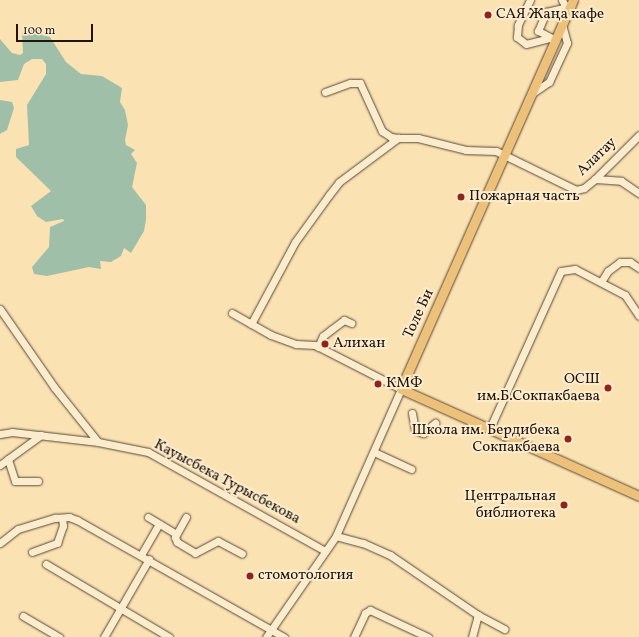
<!DOCTYPE html>
<html>
<head>
<meta charset="utf-8">
<style>
	body { margin:0 }
	#map { position:relative; width:639px; height:637px; overflow:hidden; background:#fbe2b3; font-family:Vollkorn,serif }
	div>[style] { position:absolute }
	.water>* { inset:0; background:#a0bfa8 }
	.roads { filter:drop-shadow(0 0 1px #584835) drop-shadow(0 0 1px #584835) }
	.minor>* { height:7px; margin:-3.5px; padding:0 3.5px; transform-origin:3.5px; border-radius:3.5px; background:#fcecce }
	.major>* { height:9px; margin:-4.5px; padding:0 4.5px; transform-origin:4.5px; border-radius:4.5px; background:#eec17a }
	.dots>* { width:11px; height:11px; translate:-50% -50%; box-sizing:border-box; border:2px solid #fcecce; border-radius:50% }
	span { translate:-50% -50%; white-space:nowrap; text-align:center; line-height:1.15; -webkit-text-stroke:4px #fcecce; paint-order:stroke }
	.poi-label { font-size:15px; color:#22140b }
	.left { translate:0 -50%; text-align:left }
	.right { translate:-100% -50%; text-align:right }
	.street-label { font-size:15px; color:#22140b }
	.scale { position:absolute; left:16px; top:24px; width:77px; height:18px; box-sizing:border-box; border:2px solid #22140b; border-top:0; padding-left:5px; font-size:12px; line-height:14px; white-space:nowrap; color:#22140b; -webkit-text-stroke:3px #fcecce; paint-order:stroke }
</style>
</head>
<body>
<div id="map">
	<div class="water">
		<div style="clip-path:polygon(28px 27px,36px 27px,42px 35px,50px 37px,66px 62px,81px 74px,102px 76px,122px 88px,120px 102px,125px 110px,128px 125px,125px 140px,126px 145px,135px 150px,131px 154px,137px 163px,132px 187px,146px 205px,146px 220px,144px 231px,131px 253px,124px 248px,121px 256px,111px 262px,100px 261px,101px 269px,89px 267px,47px 276px,34px 274px,32px 267px,49px 247px,50px 227px,64px 221px,63px 219px,46px 222px,37px 216px,31px 206px,51px 191px,16px 157px,16px 149px,29px 145px,27px 105px,46px 74px,46px 64px,42px 59px,32px 59px,24px 64px,18px 80px,0 82px,0 39px,12px 53px,20px 55px,23px 53px,22px 33px)"></div>
		<div style="clip-path:polygon(0 100px,12px 102px,14px 108px,7px 130px,0 134px)"></div>
	</div>
	<div class="roads">
		<div class="minor">
			<div style="left:530px;top:0;width:28px;rotate:116deg"></div>
			<div style="left:518px;top:25px;width:12px;rotate:95deg"></div>
			<div style="left:517px;top:37px;width:11px;rotate:38deg"></div>
			<div style="left:526px;top:44px;width:25px;rotate:-14deg"></div>
			<div style="left:562px;top:0;width:8px;rotate:60deg"></div>
			<div style="left:552px;top:38px;width:16px;rotate:-153deg"></div>
			<div style="left:538px;top:31px;width:21px;rotate:-67deg"></div>
			<div style="left:546px;top:12px;width:26px;rotate:-13deg"></div>
			<div style="left:325px;top:92px;width:27px;rotate:-20deg"></div>
			<div style="left:350px;top:83px;width:10px"></div>
			<div style="left:360px;top:83px;width:53px;rotate:65.4deg"></div>
			<div style="left:382px;top:131px;width:11px;rotate:34deg"></div>
			<div style="left:391px;top:137px;width:7px;rotate:8deg"></div>
			<div style="left:531px;top:94px;width:22px;rotate:-34deg"></div>
			<div style="left:549px;top:82px;width:43px;rotate:-65.2deg"></div>
			<div style="left:567px;top:43px;width:20px;rotate:-105deg"></div>
			<div style="left:595px;top:179px;width:26px;rotate:4deg"></div>
			<div style="left:621px;top:181px;width:22px;rotate:34deg"></div>
			<div style="left:601px;top:282px;width:13px;rotate:-58deg"></div>
			<div style="left:608px;top:271px;width:15px;rotate:-37deg"></div>
			<div style="left:620px;top:262px;width:10px"></div>
			<div style="left:630px;top:262px;width:11px;rotate:34deg"></div>
			<div style="left:0;top:309px;width:95px;rotate:55.3deg"></div>
			<div style="left:54px;top:387px;width:70px;rotate:51.3deg"></div>
			<div style="left:232px;top:313px;width:45px;rotate:29.4deg"></div>
			<div style="left:271px;top:335px;width:27px;rotate:20deg"></div>
			<div style="left:296px;top:344px;width:19px;rotate:3deg"></div>
			<div style="left:315px;top:345px;width:97px;rotate:27.1deg"></div>
			<div style="left:401px;top:389px;width:161px;rotate:113.9deg"></div>
			<div style="left:336px;top:536px;width:123px;rotate:124.7deg"></div>
			<div style="left:251px;top:324px;width:93px;rotate:-61.8deg"></div>
			<div style="left:295px;top:242px;width:58px;rotate:-54.1deg"></div>
			<div style="left:329px;top:195px;width:16px;rotate:-52deg"></div>
			<div style="left:339px;top:182px;width:74px;rotate:-36.7deg"></div>
			<div style="left:398px;top:138px;width:20px"></div>
			<div style="left:418px;top:138px;width:49px;rotate:14deg"></div>
			<div style="left:466px;top:150px;width:30px;rotate:2deg"></div>
			<div style="left:496px;top:151px;width:89px;rotate:26deg"></div>
			<div style="left:576px;top:190px;width:8px;rotate:-14deg"></div>
			<div style="left:584px;top:188px;width:14px;rotate:-39deg"></div>
			<div style="left:595px;top:179px;width:62px;rotate:-45deg"></div>
			<div style="left:318px;top:347px;width:12px;rotate:-66deg"></div>
			<div style="left:323px;top:336px;width:11px;rotate:-38deg"></div>
			<div style="left:332px;top:329px;width:15px;rotate:-37deg"></div>
			<div style="left:344px;top:320px;width:8px;rotate:23deg"></div>
			<div style="left:412px;top:413px;width:17px;rotate:80deg"></div>
			<div style="left:415px;top:430px;width:9px;rotate:21deg"></div>
			<div style="left:423px;top:433px;width:16px;rotate:-40deg"></div>
			<div style="left:490px;top:428px;width:172px;rotate:-65.7deg"></div>
			<div style="left:561px;top:271px;width:14px;rotate:-8deg"></div>
			<div style="left:575px;top:269px;width:56px;rotate:27.5deg"></div>
			<div style="left:625px;top:295px;width:25px;rotate:56deg"></div>
			<div style="left:0;top:434px;width:12px;rotate:-9deg"></div>
			<div style="left:12px;top:432px;width:87px;rotate:6.6deg"></div>
			<div style="left:98px;top:442px;width:51px;rotate:11.3deg"></div>
			<div style="left:148px;top:452px;width:203px;rotate:29.2deg"></div>
			<div style="left:374px;top:452px;width:41px;rotate:24.7deg"></div>
			<div style="left:0;top:465px;width:10px;rotate:-37deg"></div>
			<div style="left:38px;top:481px;width:23px;rotate:180deg"></div>
			<div style="left:15px;top:481px;width:23px;rotate:-108deg"></div>
			<div style="left:8px;top:459px;width:41px;rotate:-36deg"></div>
			<div style="left:148px;top:517px;width:33px;rotate:31deg"></div>
			<div style="left:186px;top:517px;width:23px;rotate:119deg"></div>
			<div style="left:175px;top:537px;width:5px;rotate:68deg"></div>
			<div style="left:177px;top:542px;width:21px;rotate:31deg"></div>
			<div style="left:195px;top:553px;width:26px;rotate:-28deg"></div>
			<div style="left:218px;top:541px;width:27px;rotate:28deg"></div>
			<div style="left:336px;top:536px;width:28px;rotate:15deg"></div>
			<div style="left:363px;top:543px;width:30px;rotate:24deg"></div>
			<div style="left:390px;top:555px;width:107px;rotate:34.3deg"></div>
			<div style="left:478px;top:615px;width:30px;rotate:28deg"></div>
			<div style="left:0;top:543px;width:23px;rotate:-38deg"></div>
			<div style="left:18px;top:529px;width:39px;rotate:-17deg"></div>
			<div style="left:55px;top:518px;width:14px;rotate:-4deg"></div>
			<div style="left:69px;top:517px;width:9px;rotate:21deg"></div>
			<div style="left:77px;top:520px;width:238px;rotate:29.5deg"></div>
			<div style="left:32px;top:552px;width:27px;rotate:-20deg"></div>
			<div style="left:57px;top:543px;width:18px;rotate:-71deg"></div>
			<div style="left:63px;top:526px;width:8px;rotate:-97deg"></div>
			<div style="left:141px;top:555px;width:36px;rotate:-60deg"></div>
			<div style="left:46px;top:564px;width:143px;rotate:30.7deg"></div>
			<div style="left:23px;top:616px;width:42px;rotate:30.3deg"></div>
			<div style="left:104px;top:637px;width:90px;rotate:-60deg"></div>
			<div style="left:354px;top:637px;width:26px;rotate:-65deg"></div>
			<div style="left:365px;top:613px;width:6px;rotate:-31deg"></div>
			<div style="left:370px;top:610px;width:64px;rotate:25deg"></div>
			<div style="left:472px;top:637px;width:23px;rotate:-75deg"></div>
		</div>
		<div class="major">
			<div style="left:573px;top:0;width:425px;rotate:113.9deg"></div>
			<div style="left:401px;top:389px;width:261px;rotate:24.2deg"></div>
		</div>
	</div>
	<div class="dots">
		<div style="left:488px;top:15px;background:#8f2418"></div>
		<div style="left:461px;top:197px;background:#8f2418"></div>
		<div style="left:325px;top:344px;background:#8f2418"></div>
		<div style="left:378px;top:384px;background:#8f2418"></div>
		<div style="left:608px;top:388px;background:#8f2418"></div>
		<div style="left:568px;top:439px;background:#8f2418"></div>
		<div style="left:564px;top:505px;background:#8f2418"></div>
		<div style="left:250px;top:576px;background:#8f2418"></div>
	</div>
	<div class="poi-label">
		<span class="left" style="left:496px;top:15px">САЯ Жаңа кафе</span>
		<span class="left" style="left:469px;top:197px">Пожарная часть</span>
		<span class="left" style="left:333px;top:344px">Алихан</span>
		<span class="right" style="left:600px;top:388px">ОСШ<br>им.Б.Сокпакбаева</span>
		<span class="left" style="left:386px;top:384px">КМФ</span>
		<span class="right" style="left:560px;top:439px">Школа им. Бердибека<br>Сокпакбаева</span>
		<span class="right" style="left:556px;top:505px">Центральная<br>библиотека</span>
		<span class="left" style="left:258px;top:576px">стомотология</span>
	</div>
	<div class="street-label">
		<span style="left:597px;top:157px;rotate:-44deg">Алатау</span>
		<span style="left:419px;top:314px;rotate:-65deg">Толе Би</span>
		<span style="left:227px;top:482px;rotate:28deg">Кауысбека Турысбекова</span>
	</div>
	<div class="scale">100 m</div>
</div>
</body>
</html>
